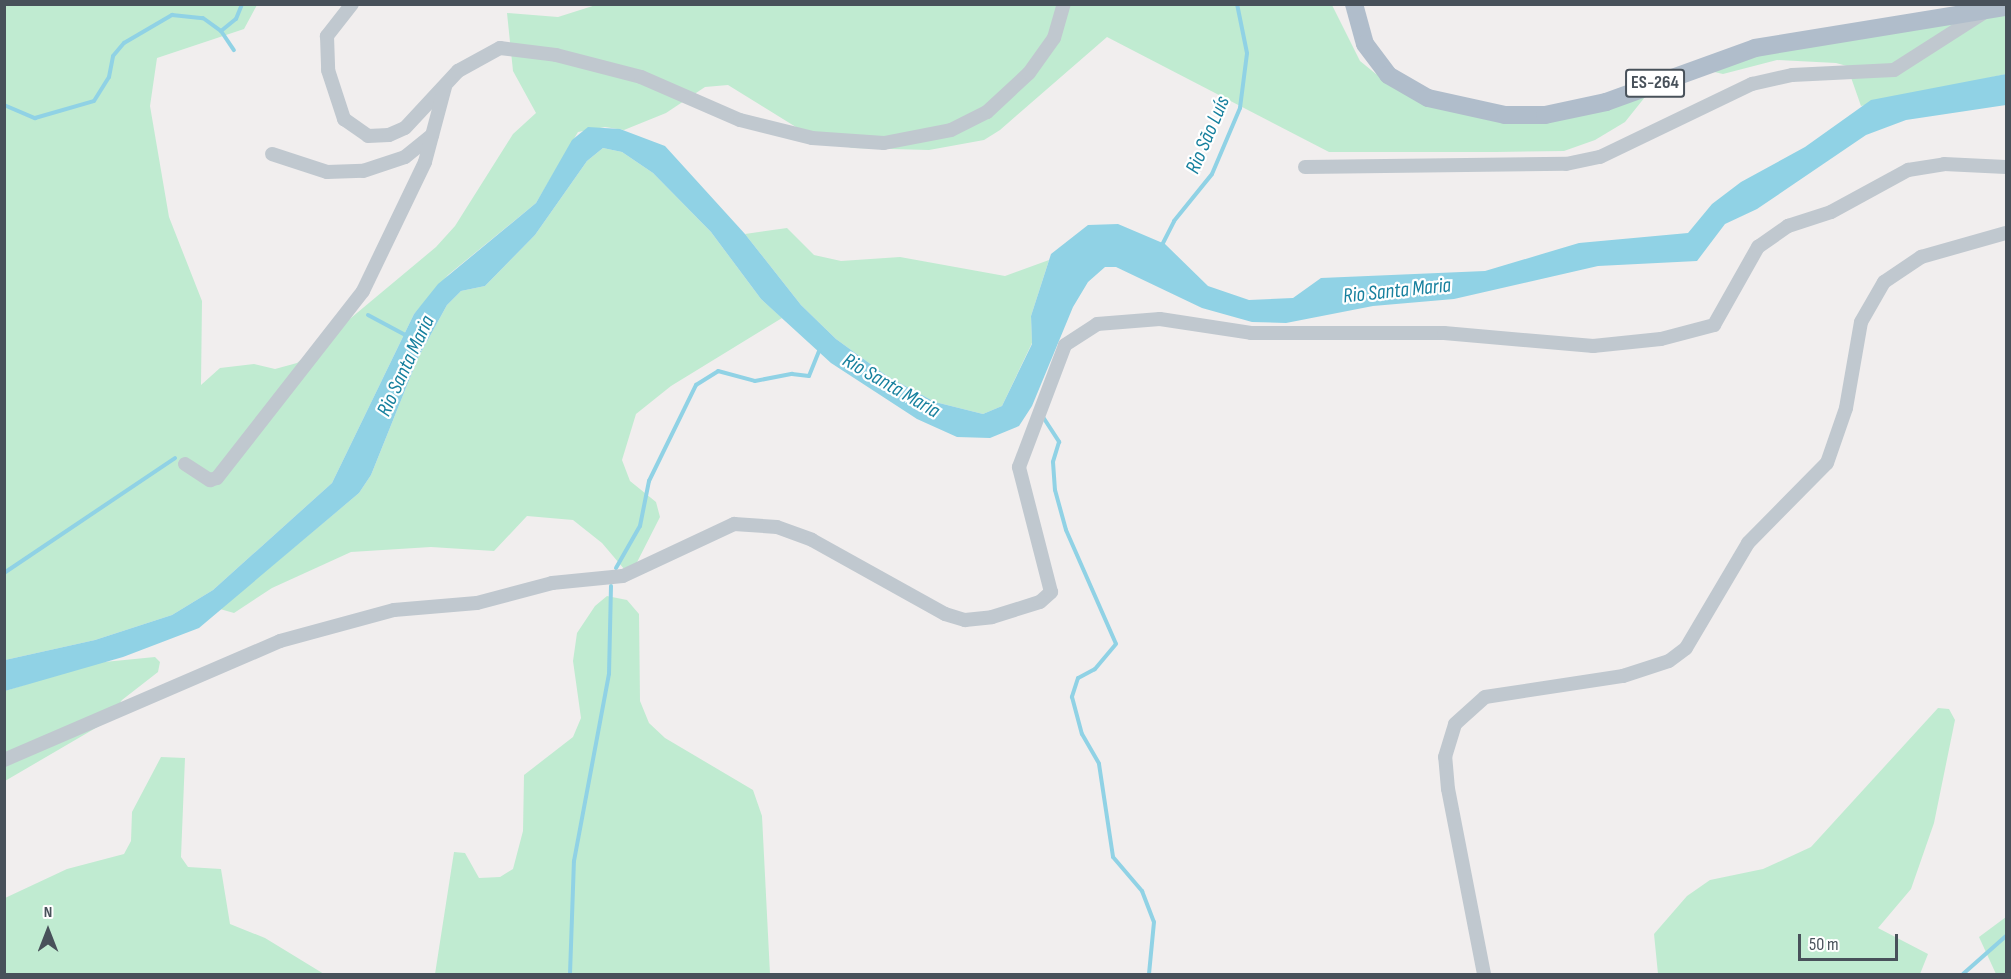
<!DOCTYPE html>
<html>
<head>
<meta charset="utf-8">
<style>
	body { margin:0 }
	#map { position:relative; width:2011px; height:979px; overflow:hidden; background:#f1eeee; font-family:"Sofia Sans Condensed",sans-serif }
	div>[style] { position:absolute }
	.green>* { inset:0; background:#c0ebd1 }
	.water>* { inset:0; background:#90d2e5 }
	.stream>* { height:4px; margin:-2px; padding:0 2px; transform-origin:2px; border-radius:2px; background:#90d2e5 }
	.minor>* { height:14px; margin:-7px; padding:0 7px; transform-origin:7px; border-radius:7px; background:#c0c8cf }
	.major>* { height:18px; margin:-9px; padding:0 9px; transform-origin:9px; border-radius:9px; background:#b0bdcb }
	span { translate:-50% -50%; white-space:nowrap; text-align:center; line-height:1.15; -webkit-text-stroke:4.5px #fff; paint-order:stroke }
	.shield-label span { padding:2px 4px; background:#fff; border:2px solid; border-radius:4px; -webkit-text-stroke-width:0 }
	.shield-label { font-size:18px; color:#48515a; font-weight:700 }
	.water-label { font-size:21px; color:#17809e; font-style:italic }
	.frame { position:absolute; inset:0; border:6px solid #48515a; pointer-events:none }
	.north { position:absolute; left:18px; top:901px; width:60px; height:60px; -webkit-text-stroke:4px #fff; paint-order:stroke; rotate:0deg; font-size:16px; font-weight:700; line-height:24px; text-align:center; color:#48515a }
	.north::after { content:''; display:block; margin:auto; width:21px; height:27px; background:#48515a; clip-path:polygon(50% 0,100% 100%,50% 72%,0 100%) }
	.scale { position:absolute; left:1798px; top:934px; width:100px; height:27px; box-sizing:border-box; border:3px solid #48515a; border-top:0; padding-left:8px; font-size:18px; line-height:21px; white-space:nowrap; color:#48515a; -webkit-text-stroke:4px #fff; paint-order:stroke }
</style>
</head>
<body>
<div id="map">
	<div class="green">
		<div style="clip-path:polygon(599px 4px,1332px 5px,1360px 61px,1376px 74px,1530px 119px,1670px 73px,2006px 7px,2006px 74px,1861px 106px,1847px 66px,1836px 63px,1777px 60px,1723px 74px,1697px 68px,1645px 97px,1625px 122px,1595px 140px,1564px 151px,1496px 152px,1329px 152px,1107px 37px,1000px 130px,984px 140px,929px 150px,852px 148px,804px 132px,728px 85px,705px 87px,666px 113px,624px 130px,605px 127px,578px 132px,536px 203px,448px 275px,414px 314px,332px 483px,213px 590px,172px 615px,95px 640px,5px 660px,4px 5px,257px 5px,244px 29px,157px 58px,150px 106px,169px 217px,202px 301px,201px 385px,220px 368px,254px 364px,275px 369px,297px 363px,436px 247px,455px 226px,513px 134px,536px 113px,513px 71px,507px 13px,558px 17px)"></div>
		<div style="clip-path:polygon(603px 148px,622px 152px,653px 173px,711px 232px,761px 299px,782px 318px,671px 386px,636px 414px,622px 460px,630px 481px,656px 502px,660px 517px,630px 576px,602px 543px,573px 520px,527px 516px,494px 551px,431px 547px,351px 552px,272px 588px,234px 613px,220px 609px,359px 493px,371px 475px,418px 358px,447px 305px,461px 291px,485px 286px,535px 235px,587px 161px)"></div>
		<div style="clip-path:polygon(787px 228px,814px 255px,841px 261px,900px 257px,1005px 276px,1049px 260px,1031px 316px,1032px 343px,1002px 406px,983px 414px,935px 402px,887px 376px,836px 339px,801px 305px,745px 234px)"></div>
		<div style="clip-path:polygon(607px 596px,627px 600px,639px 614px,640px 701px,649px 723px,665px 738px,753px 790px,762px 816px,770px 974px,435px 974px,454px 852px,465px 853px,479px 878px,500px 877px,513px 869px,523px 831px,524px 775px,573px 737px,581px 718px,573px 661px,577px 633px,595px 606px)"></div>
		<div style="clip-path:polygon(155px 657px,160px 662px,158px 672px,122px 700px,106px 722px,5px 781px,5px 691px,94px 663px)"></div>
		<div style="clip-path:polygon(1938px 708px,1949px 709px,1955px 720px,1934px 823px,1911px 889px,1878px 928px,1928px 954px,1920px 974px,1658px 974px,1654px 934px,1687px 896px,1710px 880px,1763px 869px,1811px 847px)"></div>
		<div style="clip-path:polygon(161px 757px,185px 758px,181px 857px,188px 867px,221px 869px,230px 924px,265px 938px,324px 974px,5px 974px,5px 898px,67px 869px,124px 854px,131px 841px,132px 812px)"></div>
		<div style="clip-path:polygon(2006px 917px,2006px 974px,1996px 974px,1979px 937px)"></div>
	</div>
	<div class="water">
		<div style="clip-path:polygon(2006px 74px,2006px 105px,1906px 120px,1866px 135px,1757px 209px,1725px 224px,1697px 261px,1598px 266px,1454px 299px,1373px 306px,1286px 323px,1252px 322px,1202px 308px,1116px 267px,1105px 267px,1088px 282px,1073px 307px,1032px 406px,1019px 426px,990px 438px,957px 437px,917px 419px,831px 363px,761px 299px,711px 232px,653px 173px,622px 152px,603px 148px,587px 161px,535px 235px,485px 286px,461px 291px,447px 305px,418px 358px,371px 475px,359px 493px,199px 628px,123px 657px,5px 691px,5px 660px,95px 640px,172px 615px,213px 590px,332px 483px,414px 314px,438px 284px,536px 203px,572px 140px,588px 127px,620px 129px,665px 146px,745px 234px,801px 305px,836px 339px,887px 376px,935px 402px,983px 414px,1002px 406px,1032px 344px,1031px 316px,1051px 254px,1088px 225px,1118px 224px,1165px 244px,1208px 286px,1249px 300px,1293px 298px,1321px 278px,1485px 271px,1579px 243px,1688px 233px,1712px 204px,1741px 182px,1805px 147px,1871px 100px)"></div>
	</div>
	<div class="stream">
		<div style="left:221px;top:31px;width:19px;rotate:-39deg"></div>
		<div style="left:236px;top:19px;width:16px;rotate:-68deg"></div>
		<div style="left:4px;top:105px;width:34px;rotate:23deg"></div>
		<div style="left:35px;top:118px;width:61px;rotate:-16.1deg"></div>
		<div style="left:94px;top:101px;width:28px;rotate:-58deg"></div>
		<div style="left:109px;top:77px;width:21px;rotate:-79deg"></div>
		<div style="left:113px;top:56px;width:17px;rotate:-50deg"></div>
		<div style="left:124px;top:43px;width:56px;rotate:-30.3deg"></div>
		<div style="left:172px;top:15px;width:31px;rotate:6deg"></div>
		<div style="left:203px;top:18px;width:22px;rotate:36deg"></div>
		<div style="left:221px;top:31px;width:23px;rotate:56deg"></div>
		<div style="left:1161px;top:247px;width:29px;rotate:-63deg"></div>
		<div style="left:1174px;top:221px;width:60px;rotate:-51deg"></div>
		<div style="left:1212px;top:174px;width:72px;rotate:-67deg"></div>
		<div style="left:1240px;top:108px;width:55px;rotate:-82.7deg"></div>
		<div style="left:1247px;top:53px;width:50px;rotate:-101.5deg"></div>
		<div style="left:368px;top:315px;width:44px;rotate:28.3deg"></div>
		<div style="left:1043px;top:417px;width:30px;rotate:57deg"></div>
		<div style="left:1059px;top:442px;width:21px;rotate:107deg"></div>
		<div style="left:1053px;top:462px;width:28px;rotate:86deg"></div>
		<div style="left:1055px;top:490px;width:41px;rotate:74.6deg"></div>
		<div style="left:1066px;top:530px;width:124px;rotate:66.3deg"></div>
		<div style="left:1116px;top:644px;width:33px;rotate:130deg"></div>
		<div style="left:1095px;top:669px;width:19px;rotate:152deg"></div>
		<div style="left:1078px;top:678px;width:20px;rotate:108deg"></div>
		<div style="left:1072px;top:697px;width:38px;rotate:75deg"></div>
		<div style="left:1082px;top:734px;width:34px;rotate:60deg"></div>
		<div style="left:1099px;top:764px;width:94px;rotate:81.4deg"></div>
		<div style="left:1113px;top:857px;width:45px;rotate:49.5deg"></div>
		<div style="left:1142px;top:891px;width:33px;rotate:69deg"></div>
		<div style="left:1154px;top:922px;width:52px;rotate:95.5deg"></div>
		<div style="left:616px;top:568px;width:48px;rotate:-60.3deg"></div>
		<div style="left:640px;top:526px;width:46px;rotate:-78.7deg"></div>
		<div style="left:649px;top:481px;width:107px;rotate:-63.9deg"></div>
		<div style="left:696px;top:385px;width:26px;rotate:-32deg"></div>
		<div style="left:718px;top:371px;width:38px;rotate:15deg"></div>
		<div style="left:755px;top:381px;width:38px;rotate:-11deg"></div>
		<div style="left:792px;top:374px;width:17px;rotate:7deg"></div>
		<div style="left:809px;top:376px;width:29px;rotate:-68deg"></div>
		<div style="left:4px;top:573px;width:206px;rotate:-33.9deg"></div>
		<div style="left:570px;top:974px;width:113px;rotate:-88deg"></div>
		<div style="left:574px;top:861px;width:190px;rotate:-79.4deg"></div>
		<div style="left:609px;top:674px;width:88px;rotate:-88.7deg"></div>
		<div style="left:1963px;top:974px;width:57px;rotate:-41.5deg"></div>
	</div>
	<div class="minor">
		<div style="left:352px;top:4px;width:41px;rotate:128deg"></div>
		<div style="left:327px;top:36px;width:34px;rotate:88deg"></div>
		<div style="left:328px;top:70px;width:52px;rotate:71.9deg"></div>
		<div style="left:344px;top:119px;width:29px;rotate:35deg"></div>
		<div style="left:368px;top:136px;width:21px;rotate:-3deg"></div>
		<div style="left:389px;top:135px;width:17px;rotate:-24deg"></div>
		<div style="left:405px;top:128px;width:78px;rotate:-47.1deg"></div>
		<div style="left:458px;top:71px;width:48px;rotate:-28.7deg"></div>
		<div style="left:500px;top:48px;width:56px;rotate:7.1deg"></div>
		<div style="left:556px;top:55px;width:88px;rotate:14.5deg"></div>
		<div style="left:641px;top:77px;width:108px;rotate:23.5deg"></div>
		<div style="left:740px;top:120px;width:74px;rotate:14deg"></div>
		<div style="left:812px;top:138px;width:72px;rotate:4deg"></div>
		<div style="left:884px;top:143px;width:68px;rotate:-11deg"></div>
		<div style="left:951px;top:130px;width:40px;rotate:-26.6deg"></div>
		<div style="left:987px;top:112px;width:57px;rotate:-42.9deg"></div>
		<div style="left:1029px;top:73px;width:43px;rotate:-54.5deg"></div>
		<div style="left:1054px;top:38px;width:35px;rotate:-74deg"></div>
		<div style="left:272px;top:154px;width:58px;rotate:18.1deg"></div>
		<div style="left:327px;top:172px;width:36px;rotate:-2deg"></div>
		<div style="left:363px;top:171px;width:44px;rotate:-18.4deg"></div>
		<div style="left:405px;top:157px;width:35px;rotate:-39deg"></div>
		<div style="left:1305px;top:167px;width:261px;rotate:-0.7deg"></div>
		<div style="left:1566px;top:164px;width:35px;rotate:-12deg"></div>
		<div style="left:1600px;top:157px;width:169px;rotate:-25.7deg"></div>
		<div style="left:1752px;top:84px;width:41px;rotate:-12.7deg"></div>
		<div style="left:1792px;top:75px;width:102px;rotate:-2.8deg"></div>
		<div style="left:1894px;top:70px;width:106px;rotate:-32.6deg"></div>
		<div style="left:185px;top:464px;width:30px;rotate:33deg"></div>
		<div style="left:210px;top:480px;width:7px;rotate:-16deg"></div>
		<div style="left:217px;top:478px;width:237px;rotate:-52deg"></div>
		<div style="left:363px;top:291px;width:143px;rotate:-64.3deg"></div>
		<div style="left:425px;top:162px;width:78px;rotate:-75.1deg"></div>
		<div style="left:4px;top:760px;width:301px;rotate:-23.3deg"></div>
		<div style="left:280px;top:641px;width:118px;rotate:-15.2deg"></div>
		<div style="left:394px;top:610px;width:83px;rotate:-4.8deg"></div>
		<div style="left:477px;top:603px;width:78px;rotate:-14.9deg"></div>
		<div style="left:552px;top:583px;width:71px;rotate:-5.6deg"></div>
		<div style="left:623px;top:576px;width:123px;rotate:-25.1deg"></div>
		<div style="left:734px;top:524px;width:43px;rotate:4deg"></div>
		<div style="left:777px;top:527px;width:37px;rotate:20deg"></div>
		<div style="left:812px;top:540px;width:152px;rotate:29.1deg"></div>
		<div style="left:945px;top:614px;width:21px;rotate:17deg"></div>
		<div style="left:965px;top:620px;width:27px;rotate:-6deg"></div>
		<div style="left:992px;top:617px;width:50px;rotate:-17.4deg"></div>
		<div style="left:1040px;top:602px;width:15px;rotate:-42deg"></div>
		<div style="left:1051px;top:592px;width:129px;rotate:-104.4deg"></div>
		<div style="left:1019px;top:467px;width:130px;rotate:-69.3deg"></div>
		<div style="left:1065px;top:345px;width:38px;rotate:-33deg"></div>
		<div style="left:1097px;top:324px;width:63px;rotate:-4.5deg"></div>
		<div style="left:1160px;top:319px;width:92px;rotate:8.7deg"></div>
		<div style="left:1251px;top:333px;width:193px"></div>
		<div style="left:1444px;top:333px;width:150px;rotate:5deg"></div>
		<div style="left:1593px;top:346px;width:68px;rotate:-5.9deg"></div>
		<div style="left:1661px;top:339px;width:55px;rotate:-14.8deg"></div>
		<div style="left:1714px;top:325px;width:90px;rotate:-60.6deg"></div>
		<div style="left:1758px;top:247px;width:37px;rotate:-35deg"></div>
		<div style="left:1788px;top:226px;width:45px;rotate:-18deg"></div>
		<div style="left:1831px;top:212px;width:88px;rotate:-28.6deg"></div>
		<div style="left:1908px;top:170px;width:36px;rotate:-9deg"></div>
		<div style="left:1944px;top:164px;width:62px;rotate:2.8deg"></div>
		<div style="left:1484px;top:974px;width:188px;rotate:-101deg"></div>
		<div style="left:1448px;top:789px;width:32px;rotate:-95deg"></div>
		<div style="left:1445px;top:757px;width:34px;rotate:-73deg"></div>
		<div style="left:1455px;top:724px;width:40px;rotate:-42deg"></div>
		<div style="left:1485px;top:697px;width:140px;rotate:-8.7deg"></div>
		<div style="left:1623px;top:676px;width:48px;rotate:-18.1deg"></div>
		<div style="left:1669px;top:661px;width:21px;rotate:-37deg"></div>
		<div style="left:1686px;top:648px;width:122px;rotate:-59.4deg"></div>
		<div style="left:1748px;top:543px;width:112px;rotate:-45.4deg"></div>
		<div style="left:1827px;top:463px;width:58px;rotate:-70.9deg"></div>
		<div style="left:1846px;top:408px;width:87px;rotate:-80.1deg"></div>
		<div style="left:1861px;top:322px;width:46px;rotate:-60.1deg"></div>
		<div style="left:1884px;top:282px;width:45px;rotate:-34deg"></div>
		<div style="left:1921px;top:257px;width:88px;rotate:-15.8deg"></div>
	</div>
	<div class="major">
		<div style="left:1354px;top:4px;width:41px;rotate:74.6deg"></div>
		<div style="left:1365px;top:44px;width:39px;rotate:53deg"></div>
		<div style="left:1388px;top:75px;width:46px;rotate:29.9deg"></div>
		<div style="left:1428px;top:98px;width:79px;rotate:12.4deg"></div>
		<div style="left:1505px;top:115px;width:40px"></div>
		<div style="left:1545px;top:115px;width:62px;rotate:-12deg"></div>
		<div style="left:1606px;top:102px;width:158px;rotate:-19.9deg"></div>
		<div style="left:1755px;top:48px;width:254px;rotate:-9.3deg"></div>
	</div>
	<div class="shield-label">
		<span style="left:1655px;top:83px">ES-264</span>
	</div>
	<div class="water-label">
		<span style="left:1208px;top:135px;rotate:-67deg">Rio São Luís</span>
		<span style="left:1397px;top:291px;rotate:-6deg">Rio Santa Maria</span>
		<span style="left:406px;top:366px;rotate:-65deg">Rio Santa Maria</span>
		<span style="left:891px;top:386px;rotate:30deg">Rio Santa Maria</span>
	</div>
	<div class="frame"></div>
	<div class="north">N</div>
	<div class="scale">50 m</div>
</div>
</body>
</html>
